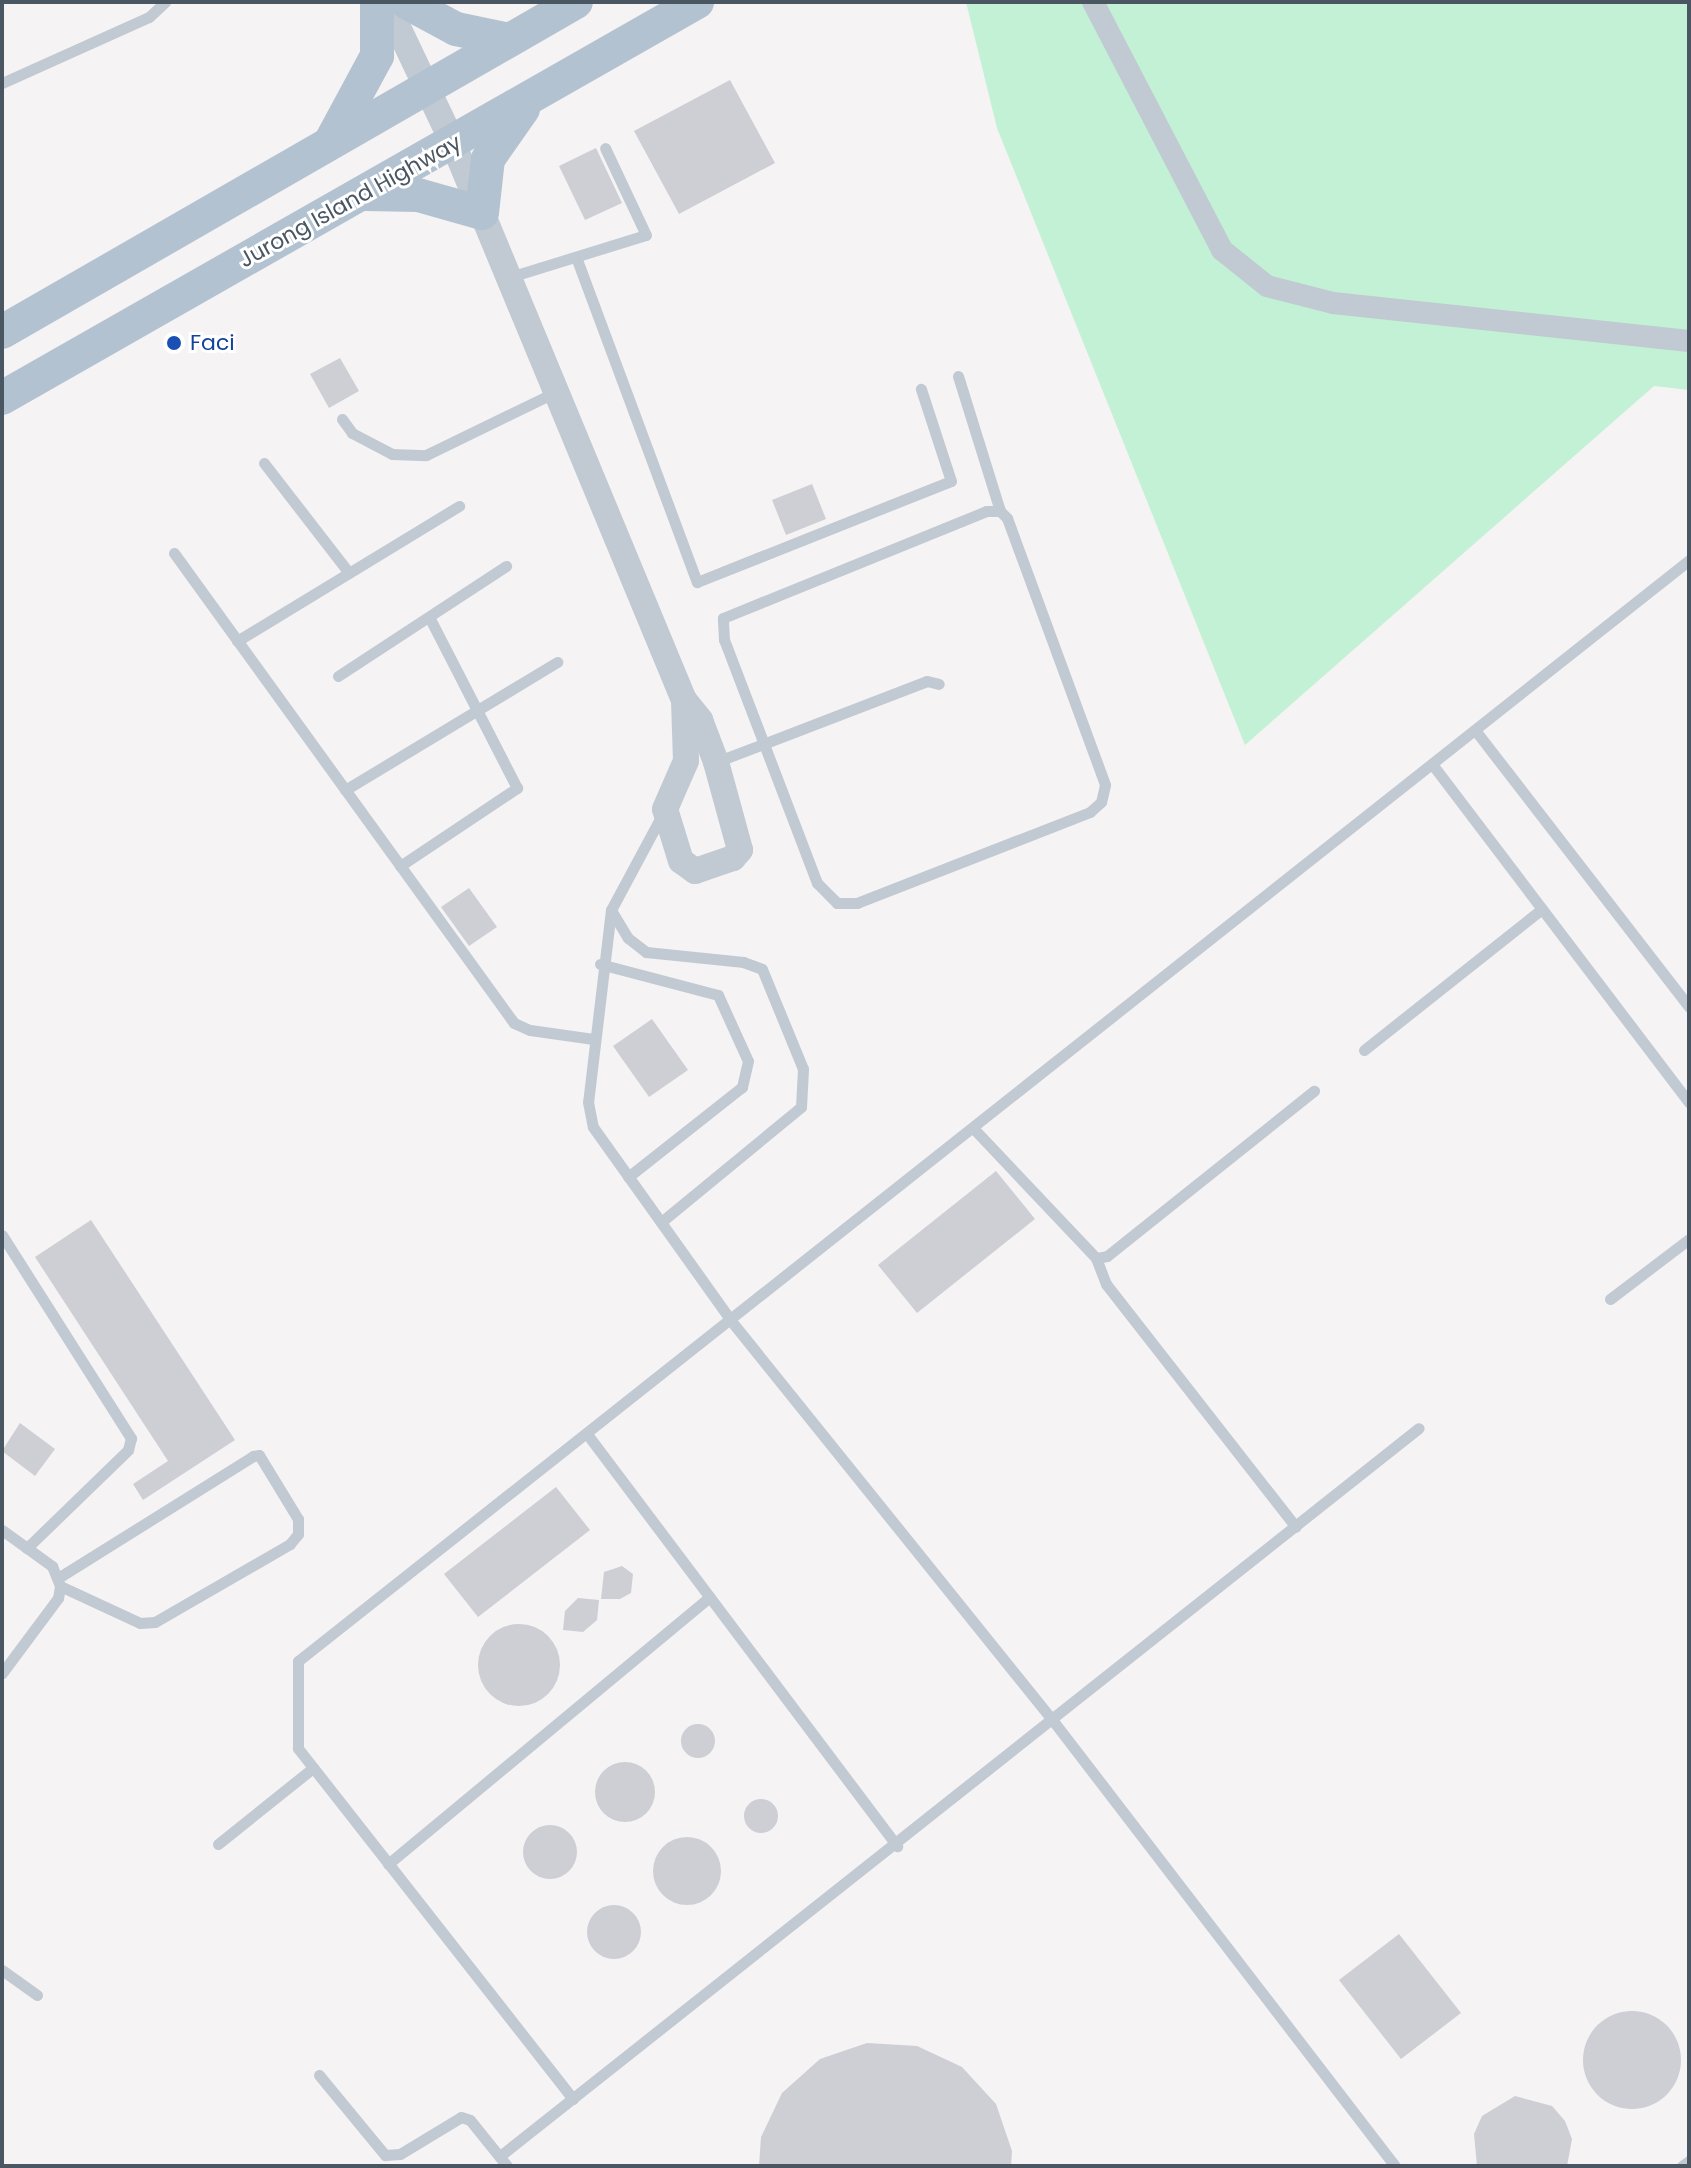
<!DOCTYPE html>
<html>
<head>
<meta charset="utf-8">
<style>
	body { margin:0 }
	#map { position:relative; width:1691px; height:2168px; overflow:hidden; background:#f5f3f3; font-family:Poppins,sans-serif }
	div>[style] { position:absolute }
	.green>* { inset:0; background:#c3f1d5 }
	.building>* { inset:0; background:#cdcfd5 }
	.round { border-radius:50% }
	.service>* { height:11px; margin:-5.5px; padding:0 5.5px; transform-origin:5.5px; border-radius:5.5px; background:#c1cad2 }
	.minor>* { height:22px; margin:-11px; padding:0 11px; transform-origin:11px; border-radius:11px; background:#c1cad2 }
	.tertiary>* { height:26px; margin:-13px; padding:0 13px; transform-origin:13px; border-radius:13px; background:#c1cad2 }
	.primary>* { height:34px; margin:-17px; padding:0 17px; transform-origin:17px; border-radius:17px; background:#b3c2d1 }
	.dots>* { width:22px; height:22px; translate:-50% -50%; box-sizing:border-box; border:4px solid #fff; border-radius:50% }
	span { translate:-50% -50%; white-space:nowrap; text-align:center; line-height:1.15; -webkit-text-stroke:6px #fff; paint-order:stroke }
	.street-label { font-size:22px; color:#4a5661 }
	.transit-label { font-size:22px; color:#164399 }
	.left { translate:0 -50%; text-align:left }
	.frame { position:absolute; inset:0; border:4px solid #4a5661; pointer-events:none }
</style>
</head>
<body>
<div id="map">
	<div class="green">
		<div style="clip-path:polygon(966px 2px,1689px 2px,1689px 390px,1654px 386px,1245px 745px,997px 128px)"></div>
	</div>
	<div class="building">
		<div style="clip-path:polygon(730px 80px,775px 163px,679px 214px,634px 131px)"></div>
		<div style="clip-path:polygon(596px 148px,622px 203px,585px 220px,559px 166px)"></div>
		<div style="clip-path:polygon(340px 358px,359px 391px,329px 408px,310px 374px)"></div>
		<div style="clip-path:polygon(812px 484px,826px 519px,786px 535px,772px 500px)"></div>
		<div style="clip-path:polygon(469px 888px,497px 927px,469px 946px,441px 907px)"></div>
		<div style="clip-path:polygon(652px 1019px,688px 1070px,649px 1097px,613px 1046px)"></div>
		<div style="clip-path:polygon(996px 1171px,1035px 1219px,917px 1313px,878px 1265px)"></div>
		<div style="clip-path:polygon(91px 1220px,235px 1440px,143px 1500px,133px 1484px,168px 1461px,35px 1257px)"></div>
		<div style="clip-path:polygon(20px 1423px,55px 1449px,35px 1476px,2px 1451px)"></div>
		<div style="clip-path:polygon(556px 1487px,590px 1530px,478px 1617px,444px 1574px)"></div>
		<div style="clip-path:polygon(622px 1566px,633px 1574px,631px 1593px,620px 1599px,601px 1599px,604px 1572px)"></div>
		<div style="clip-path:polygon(578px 1598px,599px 1600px,597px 1620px,583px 1632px,563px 1630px,565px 1611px)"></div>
		<div class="round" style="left:478px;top:1624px;width:82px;height:82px"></div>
		<div class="round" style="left:681px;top:1724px;width:34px;height:34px"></div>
		<div class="round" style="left:595px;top:1762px;width:60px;height:60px"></div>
		<div class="round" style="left:744px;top:1799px;width:34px;height:34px"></div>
		<div class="round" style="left:523px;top:1825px;width:54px;height:54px"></div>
		<div class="round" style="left:653px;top:1837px;width:68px;height:68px"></div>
		<div class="round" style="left:587px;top:1905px;width:54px;height:54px"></div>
		<div style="clip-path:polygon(1399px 1934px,1461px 2013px,1401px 2059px,1339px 1980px)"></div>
		<div class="round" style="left:1583px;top:2011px;width:98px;height:98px"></div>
		<div style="clip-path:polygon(867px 2043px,917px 2046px,962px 2067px,996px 2104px,1012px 2151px,1011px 2166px,759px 2166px,761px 2137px,782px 2093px,820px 2059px)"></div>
		<div style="clip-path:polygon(1515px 2096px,1552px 2106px,1565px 2121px,1572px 2139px,1567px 2166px,1477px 2166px,1474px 2134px,1482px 2116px)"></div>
	</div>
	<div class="service">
		<div style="left:2px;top:83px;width:161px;rotate:-24.2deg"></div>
		<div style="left:149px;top:17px;width:22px;rotate:-43deg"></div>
		<div style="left:576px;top:257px;width:347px;rotate:69.6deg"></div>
		<div style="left:697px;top:582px;width:273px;rotate:-21.7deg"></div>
		<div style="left:951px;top:481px;width:97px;rotate:-108.1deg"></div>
		<div style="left:510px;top:277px;width:142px;rotate:-17.2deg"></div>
		<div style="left:646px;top:235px;width:96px;rotate:-115.2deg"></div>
		<div style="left:958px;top:376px;width:141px;rotate:72.7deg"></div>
		<div style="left:1000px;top:511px;width:10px;rotate:45deg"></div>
		<div style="left:1007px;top:518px;width:284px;rotate:69.8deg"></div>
		<div style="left:1105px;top:785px;width:17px;rotate:103deg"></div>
		<div style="left:1101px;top:802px;width:15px;rotate:138deg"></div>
		<div style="left:1090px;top:812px;width:250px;rotate:158.7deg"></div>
		<div style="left:857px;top:903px;width:20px;rotate:180deg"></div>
		<div style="left:837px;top:903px;width:28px;rotate:-135deg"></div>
		<div style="left:817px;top:883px;width:260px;rotate:-110.9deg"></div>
		<div style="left:724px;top:640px;width:22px;rotate:-93deg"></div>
		<div style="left:723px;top:618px;width:284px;rotate:-22.1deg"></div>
		<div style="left:986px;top:511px;width:14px"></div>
		<div style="left:342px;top:419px;width:17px;rotate:54deg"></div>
		<div style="left:352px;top:433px;width:45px;rotate:27.7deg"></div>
		<div style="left:392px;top:454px;width:34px;rotate:2deg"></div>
		<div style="left:426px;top:455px;width:144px;rotate:-25.9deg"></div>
		<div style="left:264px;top:463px;width:139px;rotate:52.3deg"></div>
		<div style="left:174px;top:553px;width:580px;rotate:54.12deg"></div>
		<div style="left:514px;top:1023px;width:17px;rotate:24deg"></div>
		<div style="left:530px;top:1030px;width:64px;rotate:8.1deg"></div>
		<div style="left:237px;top:641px;width:260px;rotate:-31.3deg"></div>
		<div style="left:338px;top:676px;width:201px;rotate:-33.2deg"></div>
		<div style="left:1475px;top:730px;width:350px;rotate:52.3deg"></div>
		<div style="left:716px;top:762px;width:226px;rotate:-21deg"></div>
		<div style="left:927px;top:681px;width:12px;rotate:14deg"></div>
		<div style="left:1432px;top:764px;width:425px;rotate:52.8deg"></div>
		<div style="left:345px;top:790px;width:248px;rotate:-31.1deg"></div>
		<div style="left:663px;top:813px;width:110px;rotate:118.2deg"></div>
		<div style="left:611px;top:910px;width:193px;rotate:96.8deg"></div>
		<div style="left:588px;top:1102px;width:25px;rotate:79deg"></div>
		<div style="left:593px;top:1127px;width:239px;rotate:54.5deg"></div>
		<div style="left:732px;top:1322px;width:514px;rotate:51.17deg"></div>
		<div style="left:1054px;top:1722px;width:560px;rotate:52.48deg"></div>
		<div style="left:400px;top:866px;width:141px;rotate:-33.7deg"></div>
		<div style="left:517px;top:788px;width:190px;rotate:-117.2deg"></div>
		<div style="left:611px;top:910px;width:33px;rotate:59deg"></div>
		<div style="left:628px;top:938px;width:23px;rotate:38deg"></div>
		<div style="left:646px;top:952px;width:98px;rotate:5.9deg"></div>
		<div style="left:743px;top:962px;width:20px;rotate:20deg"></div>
		<div style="left:762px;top:969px;width:108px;rotate:67.7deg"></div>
		<div style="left:803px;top:1069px;width:38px;rotate:93deg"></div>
		<div style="left:801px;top:1107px;width:181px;rotate:140.6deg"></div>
		<div style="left:600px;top:964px;width:122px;rotate:14.7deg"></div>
		<div style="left:718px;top:995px;width:72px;rotate:65.6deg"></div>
		<div style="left:748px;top:1061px;width:27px;rotate:103deg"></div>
		<div style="left:742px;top:1087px;width:145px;rotate:141.7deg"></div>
		<div style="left:1364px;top:1050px;width:227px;rotate:-38.4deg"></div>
		<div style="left:974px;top:1129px;width:178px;rotate:46.6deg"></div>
		<div style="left:1096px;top:1258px;width:11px;rotate:-10deg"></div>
		<div style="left:1107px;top:1256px;width:265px;rotate:-38.6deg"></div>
		<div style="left:2px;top:1235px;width:241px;rotate:57.6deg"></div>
		<div style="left:131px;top:1438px;width:12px;rotate:104deg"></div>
		<div style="left:128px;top:1450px;width:141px;rotate:135.9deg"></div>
		<div style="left:1096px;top:1258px;width:28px;rotate:69deg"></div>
		<div style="left:1106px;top:1284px;width:308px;rotate:52deg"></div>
		<div style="left:1610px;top:1299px;width:99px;rotate:-37.2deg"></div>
		<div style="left:587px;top:1434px;width:516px;rotate:53.04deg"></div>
		<div style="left:2px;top:1530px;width:62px;rotate:35.8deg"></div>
		<div style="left:52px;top:1566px;width:22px;rotate:68deg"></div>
		<div style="left:60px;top:1586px;width:12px;rotate:99deg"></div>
		<div style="left:58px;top:1598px;width:94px;rotate:126.7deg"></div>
		<div style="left:58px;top:1578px;width:230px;rotate:-32deg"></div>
		<div style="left:253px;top:1456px;width:6px;rotate:-9deg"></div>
		<div style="left:259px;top:1455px;width:75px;rotate:58.6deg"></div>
		<div style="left:298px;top:1519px;width:15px;rotate:90deg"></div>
		<div style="left:298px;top:1534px;width:13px;rotate:129deg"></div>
		<div style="left:290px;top:1544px;width:156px;rotate:150deg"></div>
		<div style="left:155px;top:1622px;width:15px;rotate:176deg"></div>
		<div style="left:140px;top:1623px;width:88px;rotate:-155.2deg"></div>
		<div style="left:218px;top:1844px;width:122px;rotate:-38.7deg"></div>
		<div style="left:388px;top:1864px;width:418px;rotate:-39.7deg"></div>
		<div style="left:2px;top:1970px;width:43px;rotate:35.5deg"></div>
		<div style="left:319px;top:2075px;width:104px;rotate:50.5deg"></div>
		<div style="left:385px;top:2155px;width:15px;rotate:-4deg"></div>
		<div style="left:400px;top:2154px;width:71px;rotate:-31.2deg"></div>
		<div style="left:461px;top:2117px;width:9px;rotate:18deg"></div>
		<div style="left:470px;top:2120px;width:59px;rotate:51.2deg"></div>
		<div style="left:573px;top:2099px;width:446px;rotate:-128.1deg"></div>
		<div style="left:298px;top:1748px;width:87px;rotate:-90deg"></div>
		<div style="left:298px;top:1661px;width:1774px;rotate:-38.36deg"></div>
		<div style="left:500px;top:2156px;width:1172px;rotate:-38.39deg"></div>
		<div style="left:1682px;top:2166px;width:9px;rotate:-36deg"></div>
	</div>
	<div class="minor">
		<div style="left:1093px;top:2px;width:280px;rotate:62.5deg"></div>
		<div style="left:1222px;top:250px;width:58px;rotate:38.7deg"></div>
		<div style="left:1267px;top:286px;width:68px;rotate:14.4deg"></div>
		<div style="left:1333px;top:303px;width:358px;rotate:6.1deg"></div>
	</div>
	<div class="tertiary">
		<div style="left:386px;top:2px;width:156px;rotate:64.6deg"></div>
		<div style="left:453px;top:143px;width:603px;rotate:67.48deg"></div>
		<div style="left:684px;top:700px;width:26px;rotate:51deg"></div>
		<div style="left:700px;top:720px;width:45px;rotate:69.1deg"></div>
		<div style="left:716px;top:762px;width:91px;rotate:74.7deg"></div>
		<div style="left:740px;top:850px;width:11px;rotate:131deg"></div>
		<div style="left:733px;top:858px;width:40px;rotate:161.1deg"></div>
		<div style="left:695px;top:871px;width:17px;rotate:-144deg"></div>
		<div style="left:681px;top:861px;width:54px;rotate:-107.1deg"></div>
		<div style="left:665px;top:809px;width:52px;rotate:-66.4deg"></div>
		<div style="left:686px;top:761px;width:61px;rotate:-91.9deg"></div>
	</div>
	<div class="primary">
		<div style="left:406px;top:2px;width:57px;rotate:28.4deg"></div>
		<div style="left:456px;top:29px;width:54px;rotate:11.7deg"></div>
		<div style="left:331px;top:141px;width:97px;rotate:-61.6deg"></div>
		<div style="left:377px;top:56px;width:54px;rotate:-90deg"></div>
		<div style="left:366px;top:194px;width:52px;rotate:1.1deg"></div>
		<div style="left:418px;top:195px;width:66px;rotate:15.7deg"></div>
		<div style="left:482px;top:213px;width:54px;rotate:-83.7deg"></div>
		<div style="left:488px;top:159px;width:61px;rotate:-55deg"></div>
		<div style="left:2px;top:332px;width:662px;rotate:-29.9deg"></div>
		<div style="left:2px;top:398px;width:800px;rotate:-29.67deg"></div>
	</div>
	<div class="dots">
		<div style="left:174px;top:343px;background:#1a4fb4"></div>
	</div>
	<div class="street-label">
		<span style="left:350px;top:201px;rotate:-29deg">Jurong Island Highway</span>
	</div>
	<div class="transit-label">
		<span class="left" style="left:190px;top:343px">Faci</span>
	</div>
	<div class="frame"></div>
</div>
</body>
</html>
